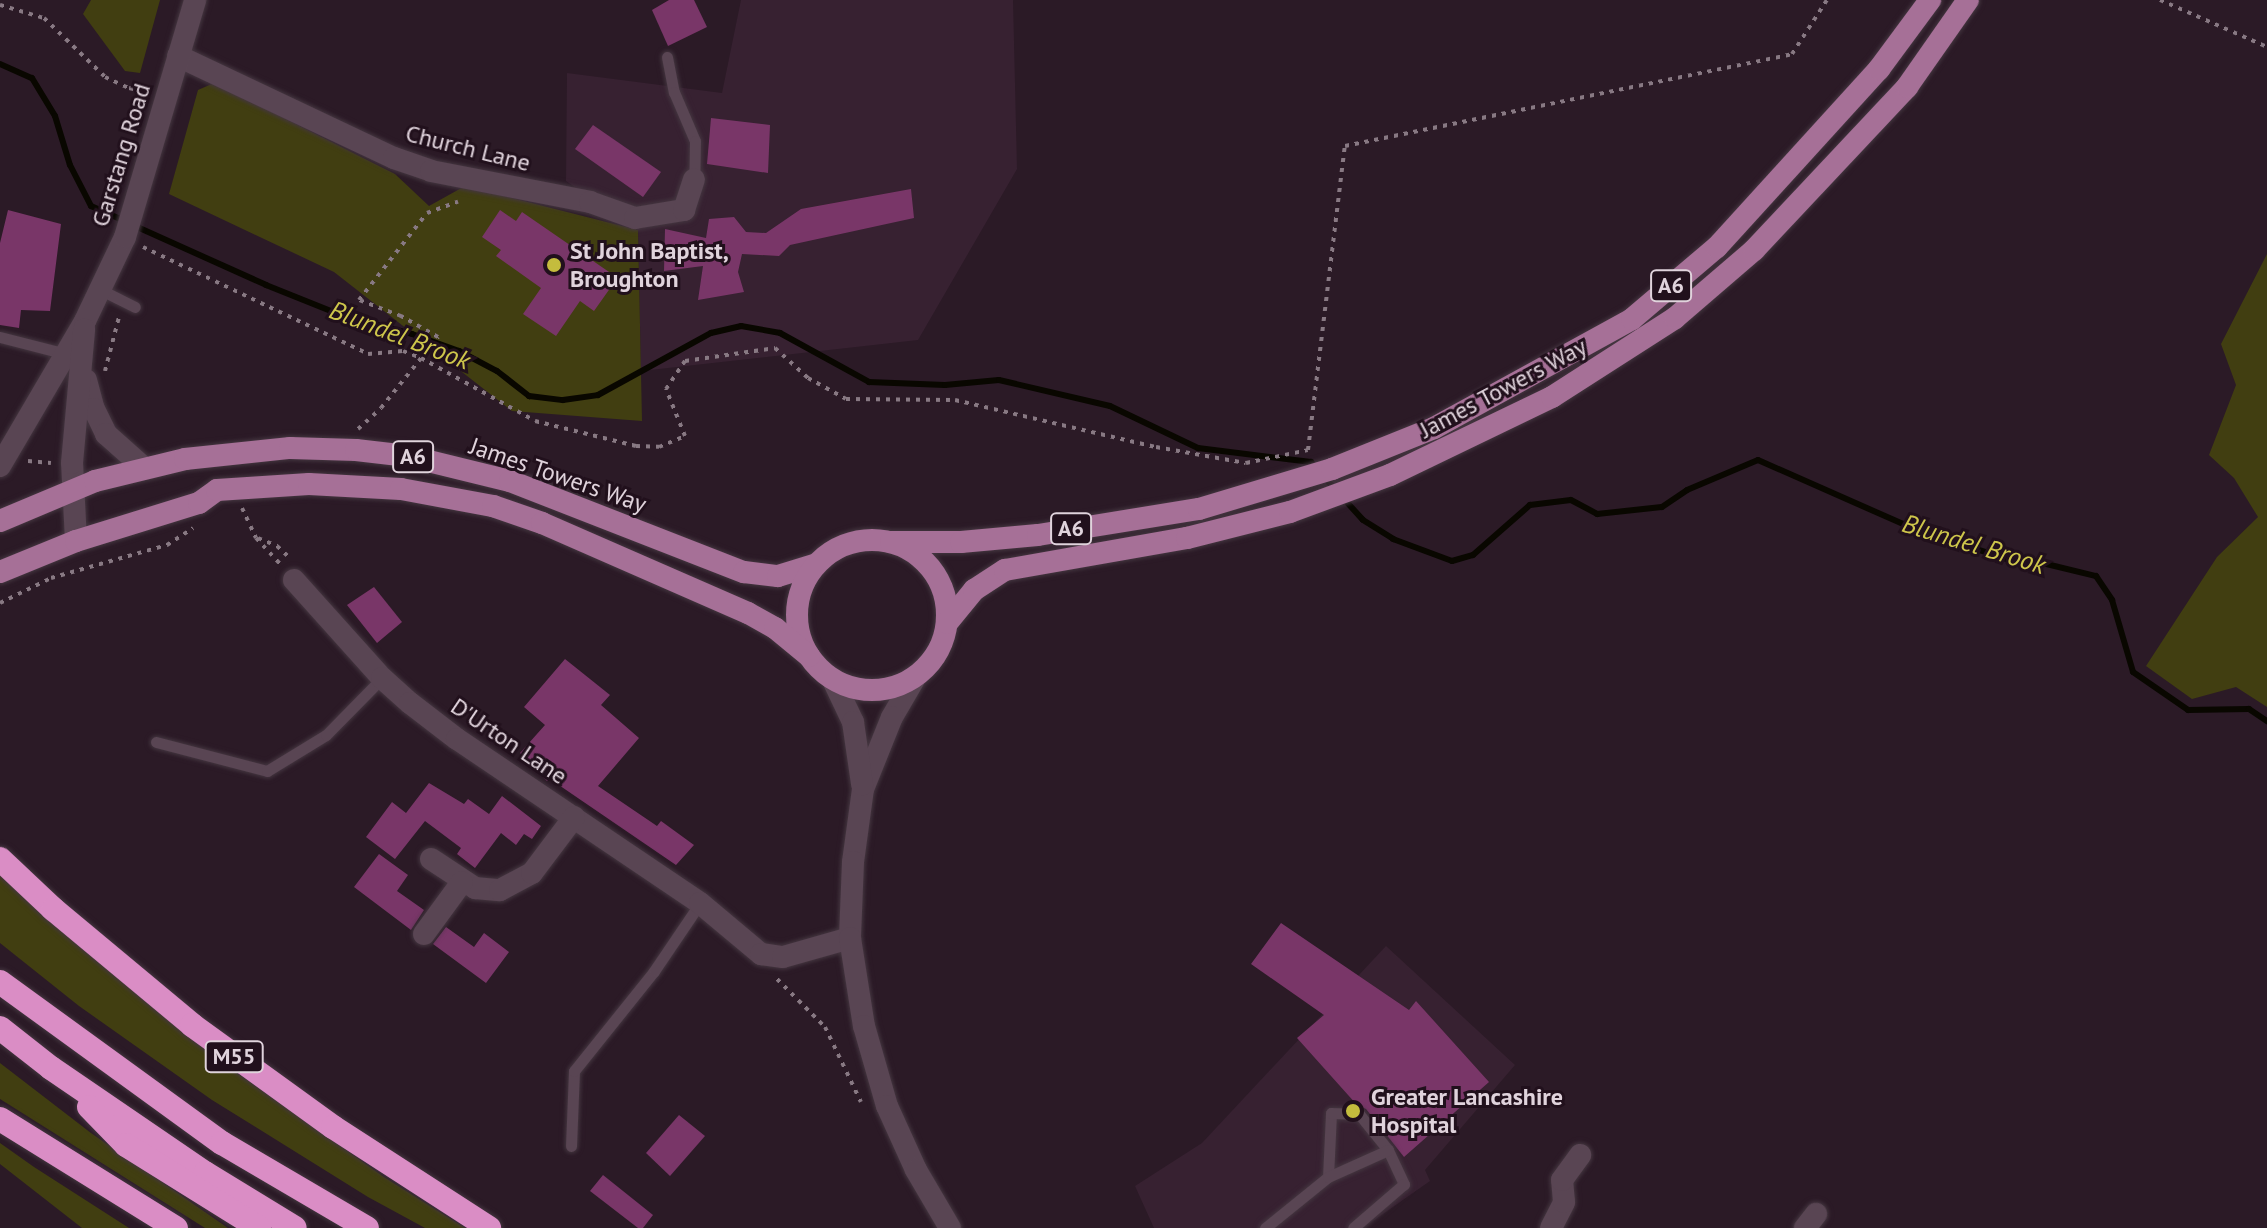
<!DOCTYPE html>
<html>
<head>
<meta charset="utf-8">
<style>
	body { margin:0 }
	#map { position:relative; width:2267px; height:1228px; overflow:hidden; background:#2b1a26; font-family:"PT Sans",sans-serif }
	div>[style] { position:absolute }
	.built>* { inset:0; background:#372131 }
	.green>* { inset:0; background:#413e11 }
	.stream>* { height:6px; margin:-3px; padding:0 3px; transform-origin:3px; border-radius:3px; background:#090700 }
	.building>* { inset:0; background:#793668 }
	.path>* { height:4px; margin-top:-2px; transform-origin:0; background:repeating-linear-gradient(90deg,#887983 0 4px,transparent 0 10px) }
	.roads { filter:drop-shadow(0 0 2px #443640) drop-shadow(0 0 2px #443640) }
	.service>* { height:11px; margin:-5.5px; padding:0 5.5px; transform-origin:5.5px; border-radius:5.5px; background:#594553 }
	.minor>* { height:22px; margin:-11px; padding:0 11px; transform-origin:11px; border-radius:11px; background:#594553 }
	.tertiary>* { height:22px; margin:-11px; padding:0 11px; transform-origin:11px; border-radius:11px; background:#594553 }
	.primary>* { height:22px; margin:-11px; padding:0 11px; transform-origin:11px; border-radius:11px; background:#a67097 }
	.primary>.ring { margin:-11px; padding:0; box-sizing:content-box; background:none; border:22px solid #a67097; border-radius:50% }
	.motorway>* { height:24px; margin:-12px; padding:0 12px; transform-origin:12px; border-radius:12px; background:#da8dc5 }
	.dots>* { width:22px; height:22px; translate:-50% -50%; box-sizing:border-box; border:4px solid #21101c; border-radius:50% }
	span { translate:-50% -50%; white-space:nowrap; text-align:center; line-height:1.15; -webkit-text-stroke:6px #21101c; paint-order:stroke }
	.shield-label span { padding:2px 6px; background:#21101c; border:2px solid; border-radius:6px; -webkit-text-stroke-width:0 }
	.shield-label { font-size:22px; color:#e0d3dc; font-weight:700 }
	.street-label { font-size:24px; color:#e0d3dc }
	.poi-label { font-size:24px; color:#e0d3dc; font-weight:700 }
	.left { translate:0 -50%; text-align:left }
	.water-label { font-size:26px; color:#cec64b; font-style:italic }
</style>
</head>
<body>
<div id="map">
	<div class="built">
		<div style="clip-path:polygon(741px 0,1013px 0,1017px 169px,918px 340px,641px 371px,638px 230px,566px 181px,567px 73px,722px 93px)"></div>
		<div style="clip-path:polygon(1386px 946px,1515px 1065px,1425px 1170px,1430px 1181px,1363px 1228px,1154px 1228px,1135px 1186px,1202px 1143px)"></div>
	</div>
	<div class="green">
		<div style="clip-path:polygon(91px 0,160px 0,140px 73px,125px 71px,83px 14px)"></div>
		<div style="clip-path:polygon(214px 83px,395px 174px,429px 206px,465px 186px,638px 230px,642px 421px,512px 411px,334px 272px,169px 194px,198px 90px)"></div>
		<div style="clip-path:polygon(2267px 254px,2267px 707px,2236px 687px,2192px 699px,2146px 666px,2217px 557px,2258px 517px,2234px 478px,2209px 455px,2236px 385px,2221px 344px)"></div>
		<div style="clip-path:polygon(0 875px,237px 1073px,384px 1177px,465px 1228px,425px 1228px,368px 1197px,212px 1100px,79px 1006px,0 943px)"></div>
		<div style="clip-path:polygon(0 1063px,91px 1133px,228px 1228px,205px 1228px,0 1099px)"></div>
		<div style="clip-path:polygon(0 1143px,34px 1167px,129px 1228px,82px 1228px,0 1164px)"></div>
	</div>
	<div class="stream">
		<div style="left:0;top:64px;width:35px;rotate:24deg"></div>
		<div style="left:32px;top:78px;width:44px;rotate:58.8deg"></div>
		<div style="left:55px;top:116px;width:51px;rotate:73deg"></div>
		<div style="left:70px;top:165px;width:46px;rotate:62.9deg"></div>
		<div style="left:91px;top:206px;width:37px;rotate:24deg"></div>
		<div style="left:135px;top:226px;width:144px;rotate:24.2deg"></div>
		<div style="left:266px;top:285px;width:86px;rotate:21.8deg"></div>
		<div style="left:346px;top:317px;width:68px;rotate:14.4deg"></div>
		<div style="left:412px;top:334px;width:50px;rotate:19.9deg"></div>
		<div style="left:459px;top:351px;width:43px;rotate:27.8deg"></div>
		<div style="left:497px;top:371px;width:41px;rotate:38deg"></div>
		<div style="left:529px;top:396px;width:34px;rotate:7deg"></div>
		<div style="left:563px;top:400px;width:35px;rotate:-8deg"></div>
		<div style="left:598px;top:395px;width:129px;rotate:-28.8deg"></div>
		<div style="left:711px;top:333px;width:31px;rotate:-13deg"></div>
		<div style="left:741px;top:326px;width:40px;rotate:10deg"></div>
		<div style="left:780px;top:333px;width:102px;rotate:28.8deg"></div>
		<div style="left:869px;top:382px;width:76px;rotate:2.3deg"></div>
		<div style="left:945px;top:385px;width:54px;rotate:-5.3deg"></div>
		<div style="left:999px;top:380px;width:114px;rotate:13.2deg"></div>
		<div style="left:1110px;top:406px;width:98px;rotate:25.5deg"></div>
		<div style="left:1198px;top:448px;width:114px;rotate:7.1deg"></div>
		<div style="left:1311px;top:462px;width:6px;rotate:51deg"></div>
		<div style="left:1323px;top:476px;width:59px;rotate:47.7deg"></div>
		<div style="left:1363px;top:520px;width:36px;rotate:32deg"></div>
		<div style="left:1393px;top:539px;width:63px;rotate:20.4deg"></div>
		<div style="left:1452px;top:561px;width:22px;rotate:-16deg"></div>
		<div style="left:1473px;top:555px;width:76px;rotate:-41.3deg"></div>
		<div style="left:1530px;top:505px;width:41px;rotate:-7deg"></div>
		<div style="left:1571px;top:500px;width:30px;rotate:28deg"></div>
		<div style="left:1597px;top:514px;width:65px;rotate:-6.1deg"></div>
		<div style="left:1662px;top:507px;width:30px;rotate:-34deg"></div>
		<div style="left:1687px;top:490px;width:77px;rotate:-22.9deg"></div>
		<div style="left:1758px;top:460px;width:168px;rotate:23.8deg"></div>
		<div style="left:1912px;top:528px;width:109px;rotate:18.1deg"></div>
		<div style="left:2016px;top:562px;width:18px;rotate:-3deg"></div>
		<div style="left:2034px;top:561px;width:64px;rotate:13.6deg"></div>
		<div style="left:2096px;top:576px;width:29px;rotate:56deg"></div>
		<div style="left:2112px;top:600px;width:75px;rotate:73.7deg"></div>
		<div style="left:2133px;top:672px;width:67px;rotate:34.6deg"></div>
		<div style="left:2188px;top:710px;width:61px;rotate:-0.9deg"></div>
		<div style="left:2249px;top:709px;width:22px;rotate:34deg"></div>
	</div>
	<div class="building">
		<div style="clip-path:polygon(669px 0,694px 0,707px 27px,668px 46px,652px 10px)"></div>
		<div style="clip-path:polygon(711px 118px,770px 125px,768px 173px,707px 164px)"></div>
		<div style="clip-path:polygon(593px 125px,661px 172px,643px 197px,575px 149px)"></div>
		<div style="clip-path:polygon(911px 189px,914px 218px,790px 245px,779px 256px,742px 254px,738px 272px,744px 292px,698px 300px,703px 266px,664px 271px,665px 229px,706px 238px,709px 219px,734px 217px,746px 232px,766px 233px,801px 209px)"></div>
		<div style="clip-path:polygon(8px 210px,61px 224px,50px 311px,21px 310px,19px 328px,0 325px,0 243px)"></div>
		<div style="clip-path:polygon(500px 210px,516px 221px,522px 212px,612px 274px,605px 283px,611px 287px,594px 311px,580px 301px,556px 336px,523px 314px,541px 288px,496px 256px,501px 250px,482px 237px)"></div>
		<div style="clip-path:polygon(374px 587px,402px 622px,377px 643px,347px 605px)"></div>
		<div style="clip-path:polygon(565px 659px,610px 695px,601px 705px,639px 738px,598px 786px,657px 826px,661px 821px,694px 845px,676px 865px,550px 779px,547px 781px,520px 753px,545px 725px,524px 707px)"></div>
		<div style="clip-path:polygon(429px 783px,464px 804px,468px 799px,489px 814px,502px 796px,541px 826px,532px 839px,524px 834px,516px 845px,501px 833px,475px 868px,457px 854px,461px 848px,425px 821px,395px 859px,366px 837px,392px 802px,406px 813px)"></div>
		<div style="clip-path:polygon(379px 854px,408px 875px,397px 891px,424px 910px,411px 930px,354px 887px)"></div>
		<div style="clip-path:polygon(1281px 923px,1409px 1010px,1416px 1001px,1489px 1082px,1404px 1157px,1366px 1109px,1357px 1105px,1297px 1038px,1324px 1015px,1251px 964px)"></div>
		<div style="clip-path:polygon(446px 927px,474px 947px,484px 933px,509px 952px,486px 983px,433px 944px)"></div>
		<div style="clip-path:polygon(679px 1115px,705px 1136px,670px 1176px,646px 1153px)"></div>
		<div style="clip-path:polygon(603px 1175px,653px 1215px,643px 1228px,638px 1228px,590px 1191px)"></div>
	</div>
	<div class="path">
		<div style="left:2160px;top:0;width:117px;rotate:23.7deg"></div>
		<div style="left:0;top:5px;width:46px;rotate:16.5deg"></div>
		<div style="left:44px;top:18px;width:85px;rotate:44deg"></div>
		<div style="left:105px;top:77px;width:26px;rotate:25deg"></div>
		<div style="left:129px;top:88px;width:19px;rotate:12deg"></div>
		<div style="left:143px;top:247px;width:249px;rotate:25.4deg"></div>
		<div style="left:368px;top:354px;width:35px;rotate:-5deg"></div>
		<div style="left:403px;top:351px;width:19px;rotate:21deg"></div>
		<div style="left:421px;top:358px;width:130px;rotate:28.9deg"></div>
		<div style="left:535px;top:421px;width:104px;rotate:13.9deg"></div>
		<div style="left:636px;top:446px;width:23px;rotate:2deg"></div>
		<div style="left:659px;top:447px;width:28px;rotate:-23deg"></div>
		<div style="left:685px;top:436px;width:51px;rotate:-112deg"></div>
		<div style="left:666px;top:389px;width:34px;rotate:-56deg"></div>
		<div style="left:685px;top:361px;width:91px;rotate:-8.2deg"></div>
		<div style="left:775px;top:348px;width:45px;rotate:42.3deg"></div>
		<div style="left:808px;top:378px;width:43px;rotate:28.9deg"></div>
		<div style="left:846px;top:399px;width:109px;rotate:0.5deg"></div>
		<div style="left:955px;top:400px;width:206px;rotate:13.2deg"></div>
		<div style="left:1156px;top:447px;width:91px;rotate:10.1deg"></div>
		<div style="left:1246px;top:463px;width:63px;rotate:-11.8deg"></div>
		<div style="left:1308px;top:450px;width:306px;rotate:-83.1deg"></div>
		<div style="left:1345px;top:146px;width:456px;rotate:-11.6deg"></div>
		<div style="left:1792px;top:54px;width:64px;rotate:-57.1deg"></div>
		<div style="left:105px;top:371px;width:56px;rotate:-75.5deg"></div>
		<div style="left:358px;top:429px;width:31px;rotate:-42deg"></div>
		<div style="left:381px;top:408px;width:91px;rotate:-51.2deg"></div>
		<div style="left:438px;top:337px;width:43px;rotate:-150.4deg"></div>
		<div style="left:401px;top:316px;width:45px;rotate:-159.1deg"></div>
		<div style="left:359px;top:300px;width:110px;rotate:-52deg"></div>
		<div style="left:427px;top:213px;width:33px;rotate:-20deg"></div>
		<div style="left:28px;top:461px;width:23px;rotate:5deg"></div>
		<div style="left:242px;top:508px;width:33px;rotate:65deg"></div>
		<div style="left:256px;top:538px;width:38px;rotate:47deg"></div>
		<div style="left:258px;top:538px;width:21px;rotate:23deg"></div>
		<div style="left:277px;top:546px;width:19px;rotate:43deg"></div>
		<div style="left:0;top:603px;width:57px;rotate:-26.1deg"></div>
		<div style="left:51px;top:578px;width:121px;rotate:-15.9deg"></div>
		<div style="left:167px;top:545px;width:31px;rotate:-33deg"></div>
		<div style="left:777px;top:979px;width:68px;rotate:45deg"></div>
		<div style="left:825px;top:1027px;width:83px;rotate:64.4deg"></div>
	</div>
	<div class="roads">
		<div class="service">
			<div style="left:667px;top:57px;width:36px;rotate:79deg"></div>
			<div style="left:674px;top:92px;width:53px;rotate:66.8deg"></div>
			<div style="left:695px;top:141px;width:39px;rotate:91deg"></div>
			<div style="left:99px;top:289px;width:40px;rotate:26.6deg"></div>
			<div style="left:0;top:337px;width:68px;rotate:14.4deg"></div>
			<div style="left:156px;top:742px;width:115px;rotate:14.6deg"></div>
			<div style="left:267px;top:771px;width:69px;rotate:-31.4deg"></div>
			<div style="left:326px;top:735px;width:80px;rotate:-45.5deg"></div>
			<div style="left:571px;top:1146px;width:75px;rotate:-87.7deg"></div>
			<div style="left:574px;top:1071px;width:128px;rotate:-51.3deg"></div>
			<div style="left:654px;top:971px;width:82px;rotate:-55.9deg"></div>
			<div style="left:1328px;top:1177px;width:64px;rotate:-87.3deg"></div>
			<div style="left:1331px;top:1113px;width:28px;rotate:2deg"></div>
			<div style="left:1359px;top:1114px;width:46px;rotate:51.1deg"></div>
			<div style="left:1388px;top:1150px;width:38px;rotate:65deg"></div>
			<div style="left:1404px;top:1184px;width:67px;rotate:139.2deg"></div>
			<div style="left:1265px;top:1228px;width:81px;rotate:-39deg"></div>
			<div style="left:1328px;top:1177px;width:66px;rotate:-24.2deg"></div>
		</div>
		<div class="minor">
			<div style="left:178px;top:56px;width:239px;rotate:25.3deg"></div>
			<div style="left:394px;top:158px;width:39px;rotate:19deg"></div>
			<div style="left:431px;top:171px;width:162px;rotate:11deg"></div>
			<div style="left:590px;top:202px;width:48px;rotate:19.6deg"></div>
			<div style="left:635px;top:218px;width:50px;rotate:-9.3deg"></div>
			<div style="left:684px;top:210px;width:32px;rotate:-72deg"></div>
			<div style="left:294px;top:580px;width:132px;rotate:48.1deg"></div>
			<div style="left:382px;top:678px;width:38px;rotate:42deg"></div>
			<div style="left:410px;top:703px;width:59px;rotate:37.5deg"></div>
			<div style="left:457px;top:739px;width:293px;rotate:34deg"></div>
			<div style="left:700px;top:903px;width:80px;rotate:39.9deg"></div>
			<div style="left:761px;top:954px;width:22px;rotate:8deg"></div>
			<div style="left:783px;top:957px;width:70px;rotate:-15.8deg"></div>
			<div style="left:431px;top:859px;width:53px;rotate:33.4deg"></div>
			<div style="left:475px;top:888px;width:25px;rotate:5deg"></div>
			<div style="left:500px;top:890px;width:36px;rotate:-28deg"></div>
			<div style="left:532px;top:873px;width:70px;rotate:-53.1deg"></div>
			<div style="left:424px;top:934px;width:64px;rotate:-53.8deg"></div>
			<div style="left:1551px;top:1228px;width:29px;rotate:-63deg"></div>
			<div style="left:1564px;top:1202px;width:22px;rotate:-95deg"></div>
			<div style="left:1562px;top:1180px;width:31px;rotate:-54deg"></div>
			<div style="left:1805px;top:1228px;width:18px;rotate:-52deg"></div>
		</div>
		<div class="tertiary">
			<div style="left:86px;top:380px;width:30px;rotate:75deg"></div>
			<div style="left:94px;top:409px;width:28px;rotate:64deg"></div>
			<div style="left:106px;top:434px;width:50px;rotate:41.7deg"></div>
			<div style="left:0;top:466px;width:168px;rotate:-59.6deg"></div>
			<div style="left:85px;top:321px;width:93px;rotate:-64.5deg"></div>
			<div style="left:125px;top:237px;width:247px;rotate:-73.5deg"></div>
			<div style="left:76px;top:541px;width:78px;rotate:-92.9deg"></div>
			<div style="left:72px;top:463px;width:134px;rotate:-84.8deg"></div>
			<div style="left:916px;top:676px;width:48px;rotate:120.3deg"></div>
			<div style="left:892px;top:717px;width:78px;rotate:111.9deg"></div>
			<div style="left:863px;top:789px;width:74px;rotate:97.8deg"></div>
			<div style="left:853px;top:862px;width:76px;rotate:92.3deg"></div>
			<div style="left:850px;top:938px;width:89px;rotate:81deg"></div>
			<div style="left:864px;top:1026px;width:83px;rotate:74deg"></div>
			<div style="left:887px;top:1106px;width:70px;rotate:65.6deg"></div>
			<div style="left:916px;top:1170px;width:67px;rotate:59.6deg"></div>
			<div style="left:833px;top:680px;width:47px;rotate:64.5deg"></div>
			<div style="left:853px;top:722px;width:63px;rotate:81.7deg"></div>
		</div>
		<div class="primary">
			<div style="left:0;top:521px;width:103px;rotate:-22.8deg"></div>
			<div style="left:95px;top:481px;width:93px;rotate:-13.7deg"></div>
			<div style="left:185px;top:459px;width:106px;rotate:-6deg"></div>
			<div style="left:290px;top:448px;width:66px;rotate:1.7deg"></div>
			<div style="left:356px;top:450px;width:52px;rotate:6.6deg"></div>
			<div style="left:408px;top:456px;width:105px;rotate:13.8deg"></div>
			<div style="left:510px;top:481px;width:251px;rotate:21.3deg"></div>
			<div style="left:744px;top:572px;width:34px;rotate:7deg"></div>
			<div style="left:778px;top:576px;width:39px;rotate:-17deg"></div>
			<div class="ring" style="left:797px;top:540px;width:128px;height:128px"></div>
			<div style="left:891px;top:542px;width:70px"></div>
			<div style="left:961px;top:542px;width:77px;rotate:-5.2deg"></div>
			<div style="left:1038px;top:535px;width:163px;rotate:-9.2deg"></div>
			<div style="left:1199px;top:509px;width:139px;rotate:-16.7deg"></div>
			<div style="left:1332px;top:469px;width:110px;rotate:-21.9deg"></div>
			<div style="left:1434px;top:428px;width:226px;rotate:-28.8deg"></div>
			<div style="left:1632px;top:319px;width:111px;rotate:-40.3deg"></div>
			<div style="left:1717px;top:247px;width:241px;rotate:-47.7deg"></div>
			<div style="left:1879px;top:69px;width:86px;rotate:-53.5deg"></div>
			<div style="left:0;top:572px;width:82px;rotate:-22.2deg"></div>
			<div style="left:76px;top:541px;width:129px;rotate:-17.2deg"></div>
			<div style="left:199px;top:503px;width:22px;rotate:-36deg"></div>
			<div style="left:217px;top:490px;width:92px;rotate:-3.7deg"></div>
			<div style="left:309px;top:484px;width:92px;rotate:3.1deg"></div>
			<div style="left:401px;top:489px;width:94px;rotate:10.5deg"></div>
			<div style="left:493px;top:506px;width:52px;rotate:19.1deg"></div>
			<div style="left:542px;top:523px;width:225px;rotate:23.6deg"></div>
			<div style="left:748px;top:613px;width:31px;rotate:29deg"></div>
			<div style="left:775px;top:628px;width:44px;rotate:39.5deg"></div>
			<div style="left:947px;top:623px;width:43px;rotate:-50.7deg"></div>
			<div style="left:974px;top:590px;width:37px;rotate:-33deg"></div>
			<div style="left:1005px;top:570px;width:185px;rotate:-10deg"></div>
			<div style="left:1187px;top:538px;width:106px;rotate:-14.2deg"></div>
			<div style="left:1290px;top:512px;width:107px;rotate:-20.3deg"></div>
			<div style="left:1390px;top:475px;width:180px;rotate:-25.7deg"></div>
			<div style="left:1552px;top:397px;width:146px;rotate:-32.7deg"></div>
			<div style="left:1675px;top:318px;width:104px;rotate:-40.7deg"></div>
			<div style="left:1754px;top:250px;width:224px;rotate:-46.8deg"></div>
			<div style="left:1907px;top:87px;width:106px;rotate:-55deg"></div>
		</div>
		<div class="motorway">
			<div style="left:0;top:859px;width:73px;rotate:43.3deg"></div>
			<div style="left:53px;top:909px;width:181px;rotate:39.8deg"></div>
			<div style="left:192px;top:1025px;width:174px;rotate:35.9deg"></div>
			<div style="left:333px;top:1127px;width:186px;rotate:32.9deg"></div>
			<div style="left:0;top:982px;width:274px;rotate:36deg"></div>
			<div style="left:222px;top:1143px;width:168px;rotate:30.4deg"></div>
			<div style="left:0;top:1028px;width:65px;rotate:38.1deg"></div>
			<div style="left:51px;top:1068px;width:186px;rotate:34.3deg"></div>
			<div style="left:205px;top:1173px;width:105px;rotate:31.4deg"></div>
			<div style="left:89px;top:1107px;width:53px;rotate:45.8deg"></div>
			<div style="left:126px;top:1145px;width:157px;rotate:32deg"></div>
			<div style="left:0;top:1119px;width:207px;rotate:31.8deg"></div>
		</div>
	</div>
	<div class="dots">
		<div style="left:554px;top:265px;background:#c4bc3d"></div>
		<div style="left:1353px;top:1111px;background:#c4bc3d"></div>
	</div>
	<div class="shield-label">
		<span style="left:1671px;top:286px">A6</span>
		<span style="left:413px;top:457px">A6</span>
		<span style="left:1071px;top:529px">A6</span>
		<span style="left:234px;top:1057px">M55</span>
	</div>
	<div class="street-label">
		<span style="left:468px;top:148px;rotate:14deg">Church Lane</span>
		<span style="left:121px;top:155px;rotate:-73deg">Garstang Road</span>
		<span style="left:1503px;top:388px;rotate:-28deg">James Towers Way</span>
		<span style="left:558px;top:475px;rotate:19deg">James Towers Way</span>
		<span style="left:509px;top:741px;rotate:34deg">D'Urton Lane</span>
	</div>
	<div class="poi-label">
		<span class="left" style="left:570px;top:265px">St John Baptist,<br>Broughton</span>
		<span class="left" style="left:1371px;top:1111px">Greater Lancashire<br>Hospital</span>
	</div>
	<div class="water-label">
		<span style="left:400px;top:335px;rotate:21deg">Blundel Brook</span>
		<span style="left:1974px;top:544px;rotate:17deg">Blundel Brook</span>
	</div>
</div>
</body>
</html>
